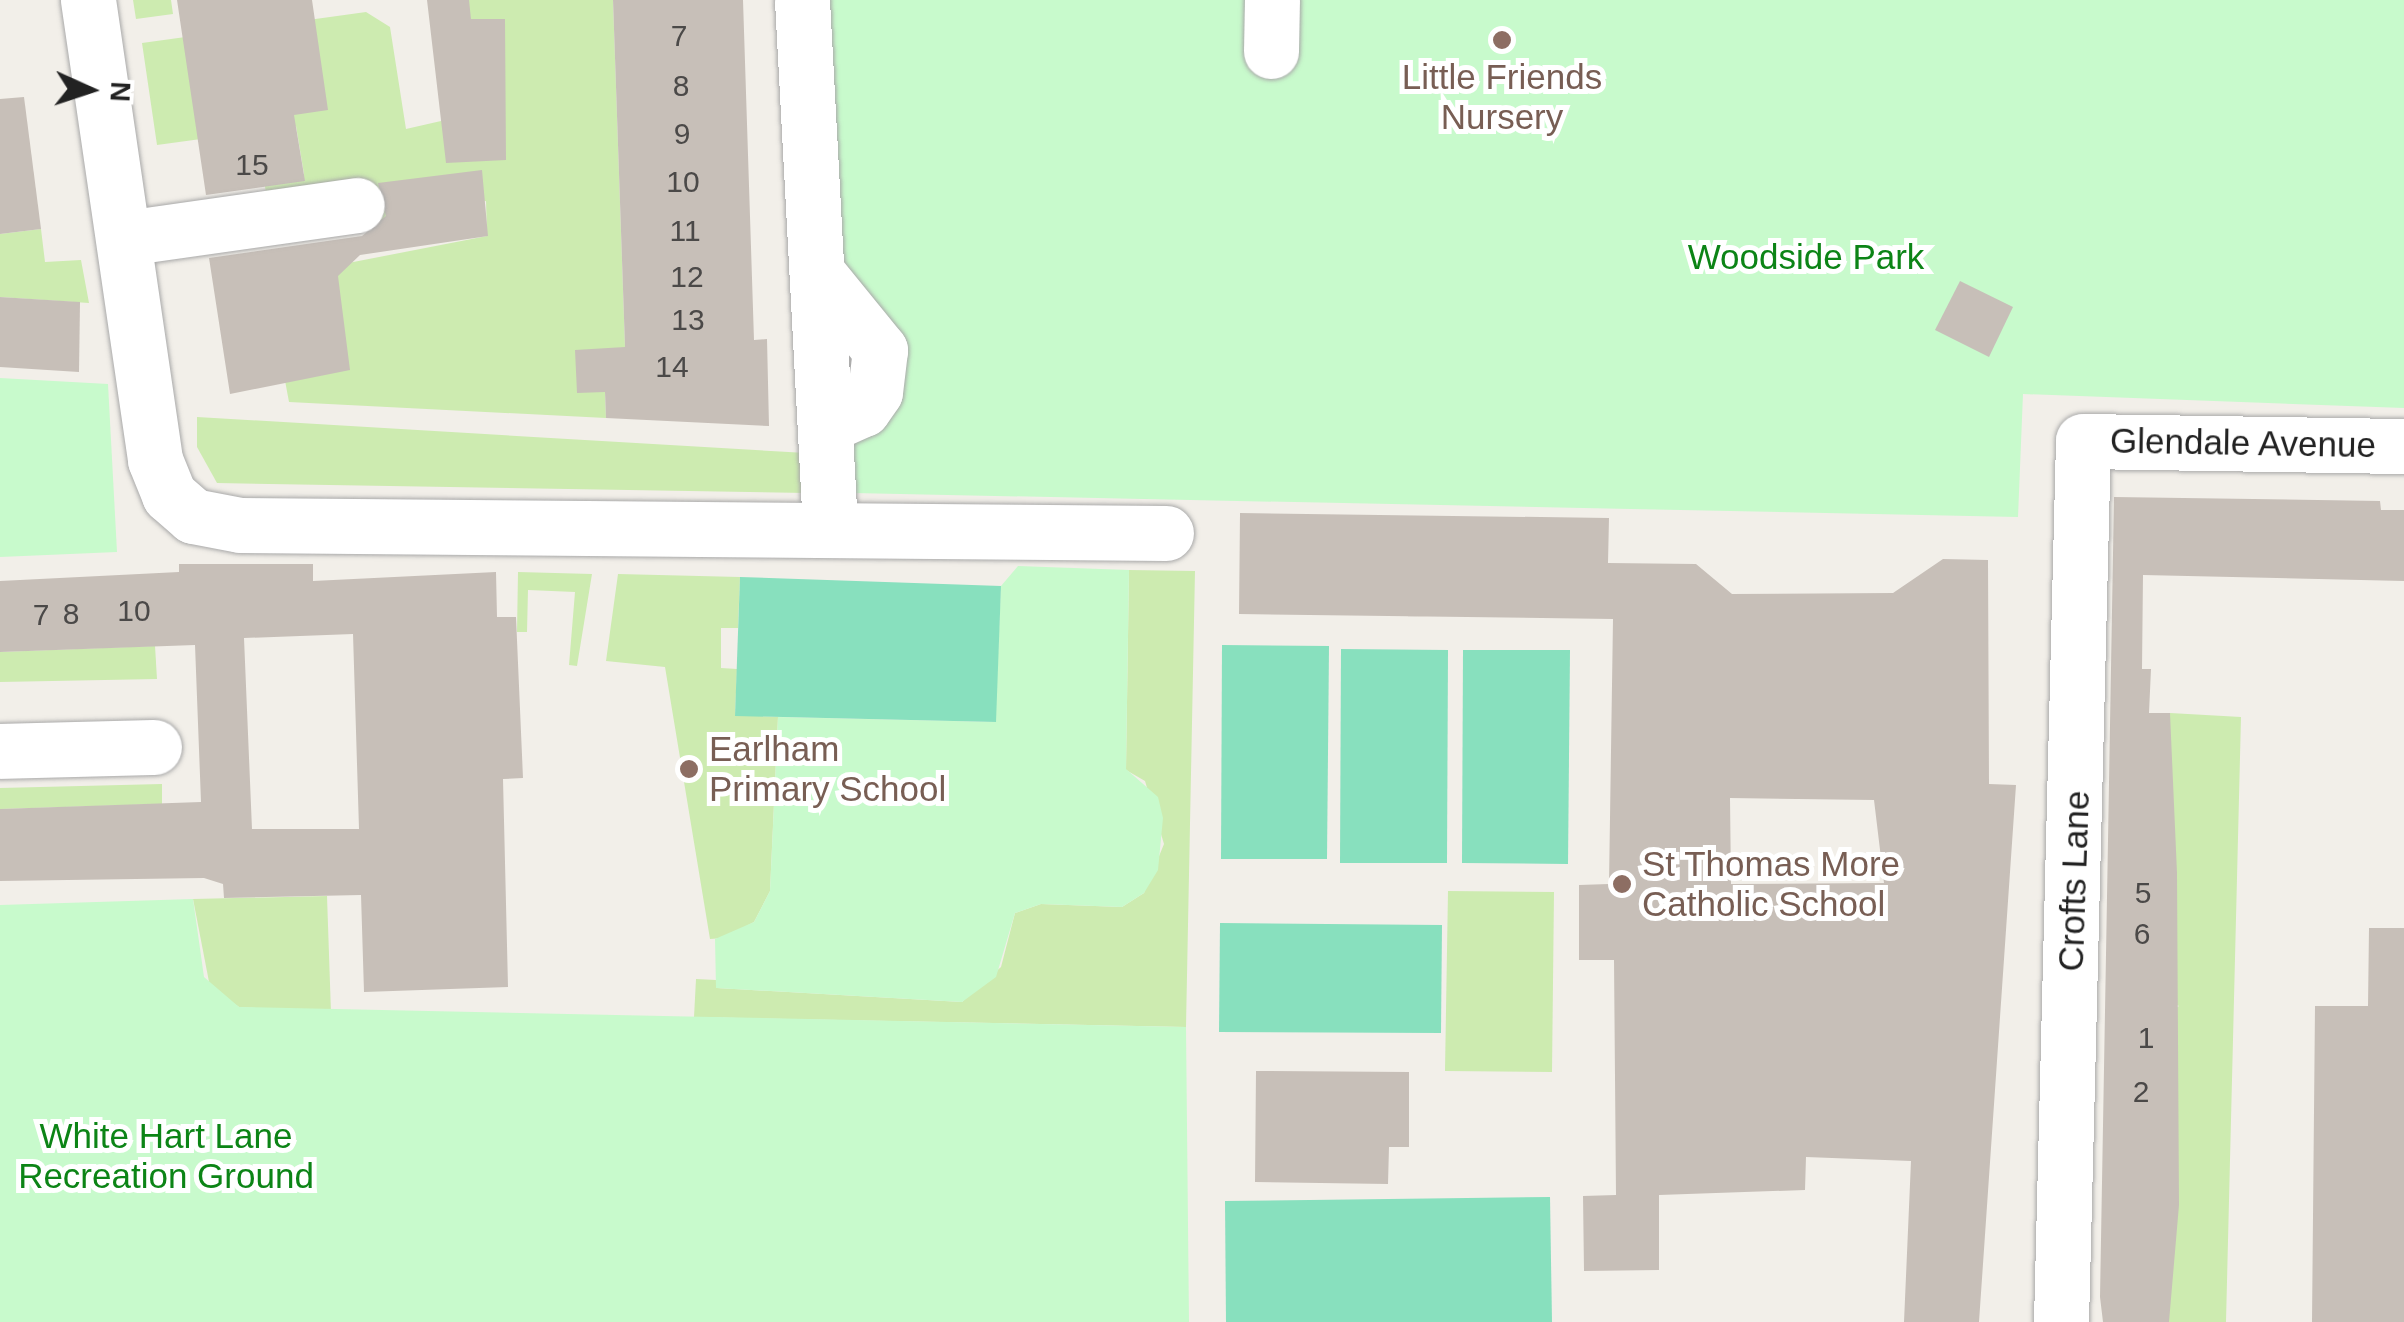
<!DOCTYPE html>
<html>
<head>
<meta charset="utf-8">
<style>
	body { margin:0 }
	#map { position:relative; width:2404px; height:1322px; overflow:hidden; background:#f2efe9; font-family:Helvetica,sans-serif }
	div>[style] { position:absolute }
	.grass>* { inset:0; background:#cdebb0 }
	.park>* { inset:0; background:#c8facc }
	.pitch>* { inset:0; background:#88e0be }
	.building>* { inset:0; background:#c7bfb8 }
	.roads { filter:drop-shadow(0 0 2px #a9a9a9) drop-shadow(0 0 2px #a9a9a9) }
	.minor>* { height:55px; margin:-27.5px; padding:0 27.5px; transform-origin:27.5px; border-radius:27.5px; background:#fff }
	.dots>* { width:28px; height:28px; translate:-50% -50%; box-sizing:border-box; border:5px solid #fff; border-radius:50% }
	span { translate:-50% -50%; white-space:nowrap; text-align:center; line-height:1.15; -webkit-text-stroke:10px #fff; paint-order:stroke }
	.number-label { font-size:30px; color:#4b4948 }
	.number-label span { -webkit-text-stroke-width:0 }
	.education-label { font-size:35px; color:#785e54 }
	.left { translate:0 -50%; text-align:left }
	.park-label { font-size:35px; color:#0c8416 }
	.street-label { font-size:35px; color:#222 }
	.north { position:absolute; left:40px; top:40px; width:100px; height:100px; -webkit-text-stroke:8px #fff; paint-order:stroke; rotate:93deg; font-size:28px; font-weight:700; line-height:40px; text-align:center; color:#222 }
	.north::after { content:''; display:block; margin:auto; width:35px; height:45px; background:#222; clip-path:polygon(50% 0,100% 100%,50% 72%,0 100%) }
</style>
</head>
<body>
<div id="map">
	<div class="grass">
		<div style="clip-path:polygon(133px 0,171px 0,173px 14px,136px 19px)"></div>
		<div style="clip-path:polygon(469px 0,613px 0,625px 347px,605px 392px,606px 418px,289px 402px,266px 279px,487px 236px,486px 201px,381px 222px,376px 193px,268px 207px,264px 180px,304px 174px,296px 126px,157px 145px,142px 43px,366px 12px,390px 27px,406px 129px,441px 121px)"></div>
		<div style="clip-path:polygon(41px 229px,45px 262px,81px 260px,89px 303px,0 297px,0 234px)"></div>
		<div style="clip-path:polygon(197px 417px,806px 453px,807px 493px,217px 483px,197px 447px)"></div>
		<div style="clip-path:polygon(1129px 570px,1195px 571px,1186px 1027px,694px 1017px,696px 979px,716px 980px,717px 988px,962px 1002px,1001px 967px,1015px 913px,1041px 904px,1122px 907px,1144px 893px,1164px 844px,1145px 781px,1126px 770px)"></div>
		<div style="clip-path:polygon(518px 572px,592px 574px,577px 666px,569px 665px,575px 592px,528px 590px,527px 632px,517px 632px)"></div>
		<div style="clip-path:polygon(618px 574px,740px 577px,738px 628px,721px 628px,721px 668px,737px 669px,735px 715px,778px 717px,770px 891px,754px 922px,724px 938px,710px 939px,665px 667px,606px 661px)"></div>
		<div style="clip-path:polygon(155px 646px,157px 679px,0 682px,0 652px)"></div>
		<div style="clip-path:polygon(2170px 713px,2241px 717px,2226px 1322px,2157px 1322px,2170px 1012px,2179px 1006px,2109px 967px)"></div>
		<div style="clip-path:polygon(162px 784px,162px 804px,0 809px,0 788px)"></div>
		<div style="clip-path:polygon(1448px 891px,1554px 892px,1552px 1072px,1445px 1071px)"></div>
		<div style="clip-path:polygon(327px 896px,331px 1013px,239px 1007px,210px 987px,193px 899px)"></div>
	</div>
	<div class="park">
		<div style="clip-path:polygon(821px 0,2404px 0,2404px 408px,2023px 394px,2018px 517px,853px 493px,852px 427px,866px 421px,841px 275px)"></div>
		<div style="clip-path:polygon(0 378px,108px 384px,117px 552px,0 557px)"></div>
		<div style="clip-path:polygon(1018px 566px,1129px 570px,1126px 769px,1158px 797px,1163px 818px,1158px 870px,1144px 893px,1122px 907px,1041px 904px,1015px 913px,996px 977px,962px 1002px,716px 988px,715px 939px,754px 922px,770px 891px,778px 717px,995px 722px,1001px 586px)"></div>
		<div style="clip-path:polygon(193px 899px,204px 977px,239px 1007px,1186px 1027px,1189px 1322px,0 1322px,0 905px)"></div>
	</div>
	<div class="pitch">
		<div style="clip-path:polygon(740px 577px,1001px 586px,996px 722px,735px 716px)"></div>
		<div style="clip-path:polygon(1222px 645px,1329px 646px,1327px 859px,1221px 859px)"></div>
		<div style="clip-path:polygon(1341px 649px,1448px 650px,1447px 863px,1340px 863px)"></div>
		<div style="clip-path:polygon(1463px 650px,1570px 650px,1568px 864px,1462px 863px)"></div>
		<div style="clip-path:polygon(1220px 923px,1442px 925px,1441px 1033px,1219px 1032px)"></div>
		<div style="clip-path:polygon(1550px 1197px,1552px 1322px,1226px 1322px,1225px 1201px)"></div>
	</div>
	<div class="building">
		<div style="clip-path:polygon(177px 0,312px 0,328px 110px,294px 115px,305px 181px,206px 195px)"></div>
		<div style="clip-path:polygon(427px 0,469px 0,471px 19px,505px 19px,506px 160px,446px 163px)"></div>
		<div style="clip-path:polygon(613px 0,743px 0,754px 340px,767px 339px,769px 426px,606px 418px,605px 392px,577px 393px,575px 350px,625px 347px)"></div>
		<div style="clip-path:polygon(24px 97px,41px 229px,0 234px,0 99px)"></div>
		<div style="clip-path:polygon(482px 170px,488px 236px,360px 255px,338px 276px,350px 370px,230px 394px,209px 258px,362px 236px,386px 216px,378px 183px)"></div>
		<div style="clip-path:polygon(1960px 281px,2013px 307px,1989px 357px,1935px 330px)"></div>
		<div style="clip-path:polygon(0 297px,80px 302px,79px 372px,0 367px)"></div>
		<div style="clip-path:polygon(2114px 497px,2380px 501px,2381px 510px,2404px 510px,2404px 581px,2143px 575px,2142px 669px,2151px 669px,2149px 713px,2170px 713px,2177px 873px,2179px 1205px,2169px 1322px,2103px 1322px,2100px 1297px)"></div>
		<div style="clip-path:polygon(evenodd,1240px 513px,1609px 518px,1608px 563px,1696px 564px,1732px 594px,1893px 593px,1943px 559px,1988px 560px,1989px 784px,2016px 785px,1979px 1322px,1904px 1322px,1911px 1161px,1806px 1157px,1805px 1190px,1659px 1195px,1659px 1270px,1584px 1271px,1583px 1196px,1616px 1195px,1614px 960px,1579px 960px,1579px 885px,1609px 884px,1613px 619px,1239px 614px,1240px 513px,1730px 798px,1874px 800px,1884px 883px,1731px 884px,1730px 798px)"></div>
		<div style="clip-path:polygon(evenodd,179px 564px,313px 564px,313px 581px,496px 572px,497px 617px,516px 617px,523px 778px,503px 779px,508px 987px,364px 992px,361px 895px,224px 898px,223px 884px,204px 878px,0 881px,0 809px,201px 802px,195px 645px,0 652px,0 581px,179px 572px,179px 564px,353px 634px,359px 829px,252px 829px,244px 638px,353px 634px)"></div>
		<div style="clip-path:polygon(2369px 928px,2404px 928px,2404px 1322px,2312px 1322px,2315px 1006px,2368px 1006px)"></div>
		<div style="clip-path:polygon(1256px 1071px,1409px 1072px,1409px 1147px,1389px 1147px,1388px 1184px,1255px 1182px)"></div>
	</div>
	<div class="roads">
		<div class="minor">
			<div style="left:88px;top:0;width:465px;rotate:81.7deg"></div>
			<div style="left:155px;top:460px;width:38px;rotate:68deg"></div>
			<div style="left:169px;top:495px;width:32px;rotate:41deg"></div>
			<div style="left:193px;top:516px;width:48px;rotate:10.8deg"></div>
			<div style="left:240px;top:525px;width:926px;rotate:0.49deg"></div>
			<div style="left:802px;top:0;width:528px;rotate:86.96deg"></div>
			<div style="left:1271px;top:51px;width:51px;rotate:-88.9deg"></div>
			<div style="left:125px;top:238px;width:234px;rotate:-8.1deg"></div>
			<div style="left:819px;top:275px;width:97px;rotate:50.9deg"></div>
			<div style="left:880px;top:350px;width:42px;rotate:96.8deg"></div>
			<div style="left:875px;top:392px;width:21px;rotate:125deg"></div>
			<div style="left:863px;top:409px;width:39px;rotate:156deg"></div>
			<div style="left:0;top:751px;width:154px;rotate:-1.5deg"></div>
			<div style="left:2061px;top:1322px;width:881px;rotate:-88.57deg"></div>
			<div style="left:2083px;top:441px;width:321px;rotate:0.9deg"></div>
		</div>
	</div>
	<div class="dots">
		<div style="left:1502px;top:40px;background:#8d6e63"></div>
		<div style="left:689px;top:769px;background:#8d6e63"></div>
		<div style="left:1622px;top:884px;background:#8d6e63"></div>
	</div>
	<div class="number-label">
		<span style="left:679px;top:36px">7</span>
		<span style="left:681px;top:86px">8</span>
		<span style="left:682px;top:134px">9</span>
		<span style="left:252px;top:165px">15</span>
		<span style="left:683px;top:182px">10</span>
		<span style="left:685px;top:231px">11</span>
		<span style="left:687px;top:277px">12</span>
		<span style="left:688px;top:320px">13</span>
		<span style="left:672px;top:367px">14</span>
		<span style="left:134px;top:611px">10</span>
		<span style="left:71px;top:614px">8</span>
		<span style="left:41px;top:615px">7</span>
		<span style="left:2143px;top:893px">5</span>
		<span style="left:2142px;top:934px">6</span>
		<span style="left:2146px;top:1038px">1</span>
		<span style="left:2141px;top:1092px">2</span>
	</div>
	<div class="education-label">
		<span style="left:1502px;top:97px">Little Friends<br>Nursery</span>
		<span class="left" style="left:709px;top:769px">Earlham<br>Primary School</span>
		<span class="left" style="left:1642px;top:884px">St Thomas More<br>Catholic School</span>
	</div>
	<div class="park-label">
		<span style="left:1806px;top:257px">Woodside Park</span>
		<span style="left:166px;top:1156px">White Hart Lane<br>Recreation Ground</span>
	</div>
	<div class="street-label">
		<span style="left:2243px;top:443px;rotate:1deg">Glendale Avenue</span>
		<span style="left:2074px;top:881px;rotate:-88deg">Crofts Lane</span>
	</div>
	<div class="north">N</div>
</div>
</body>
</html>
